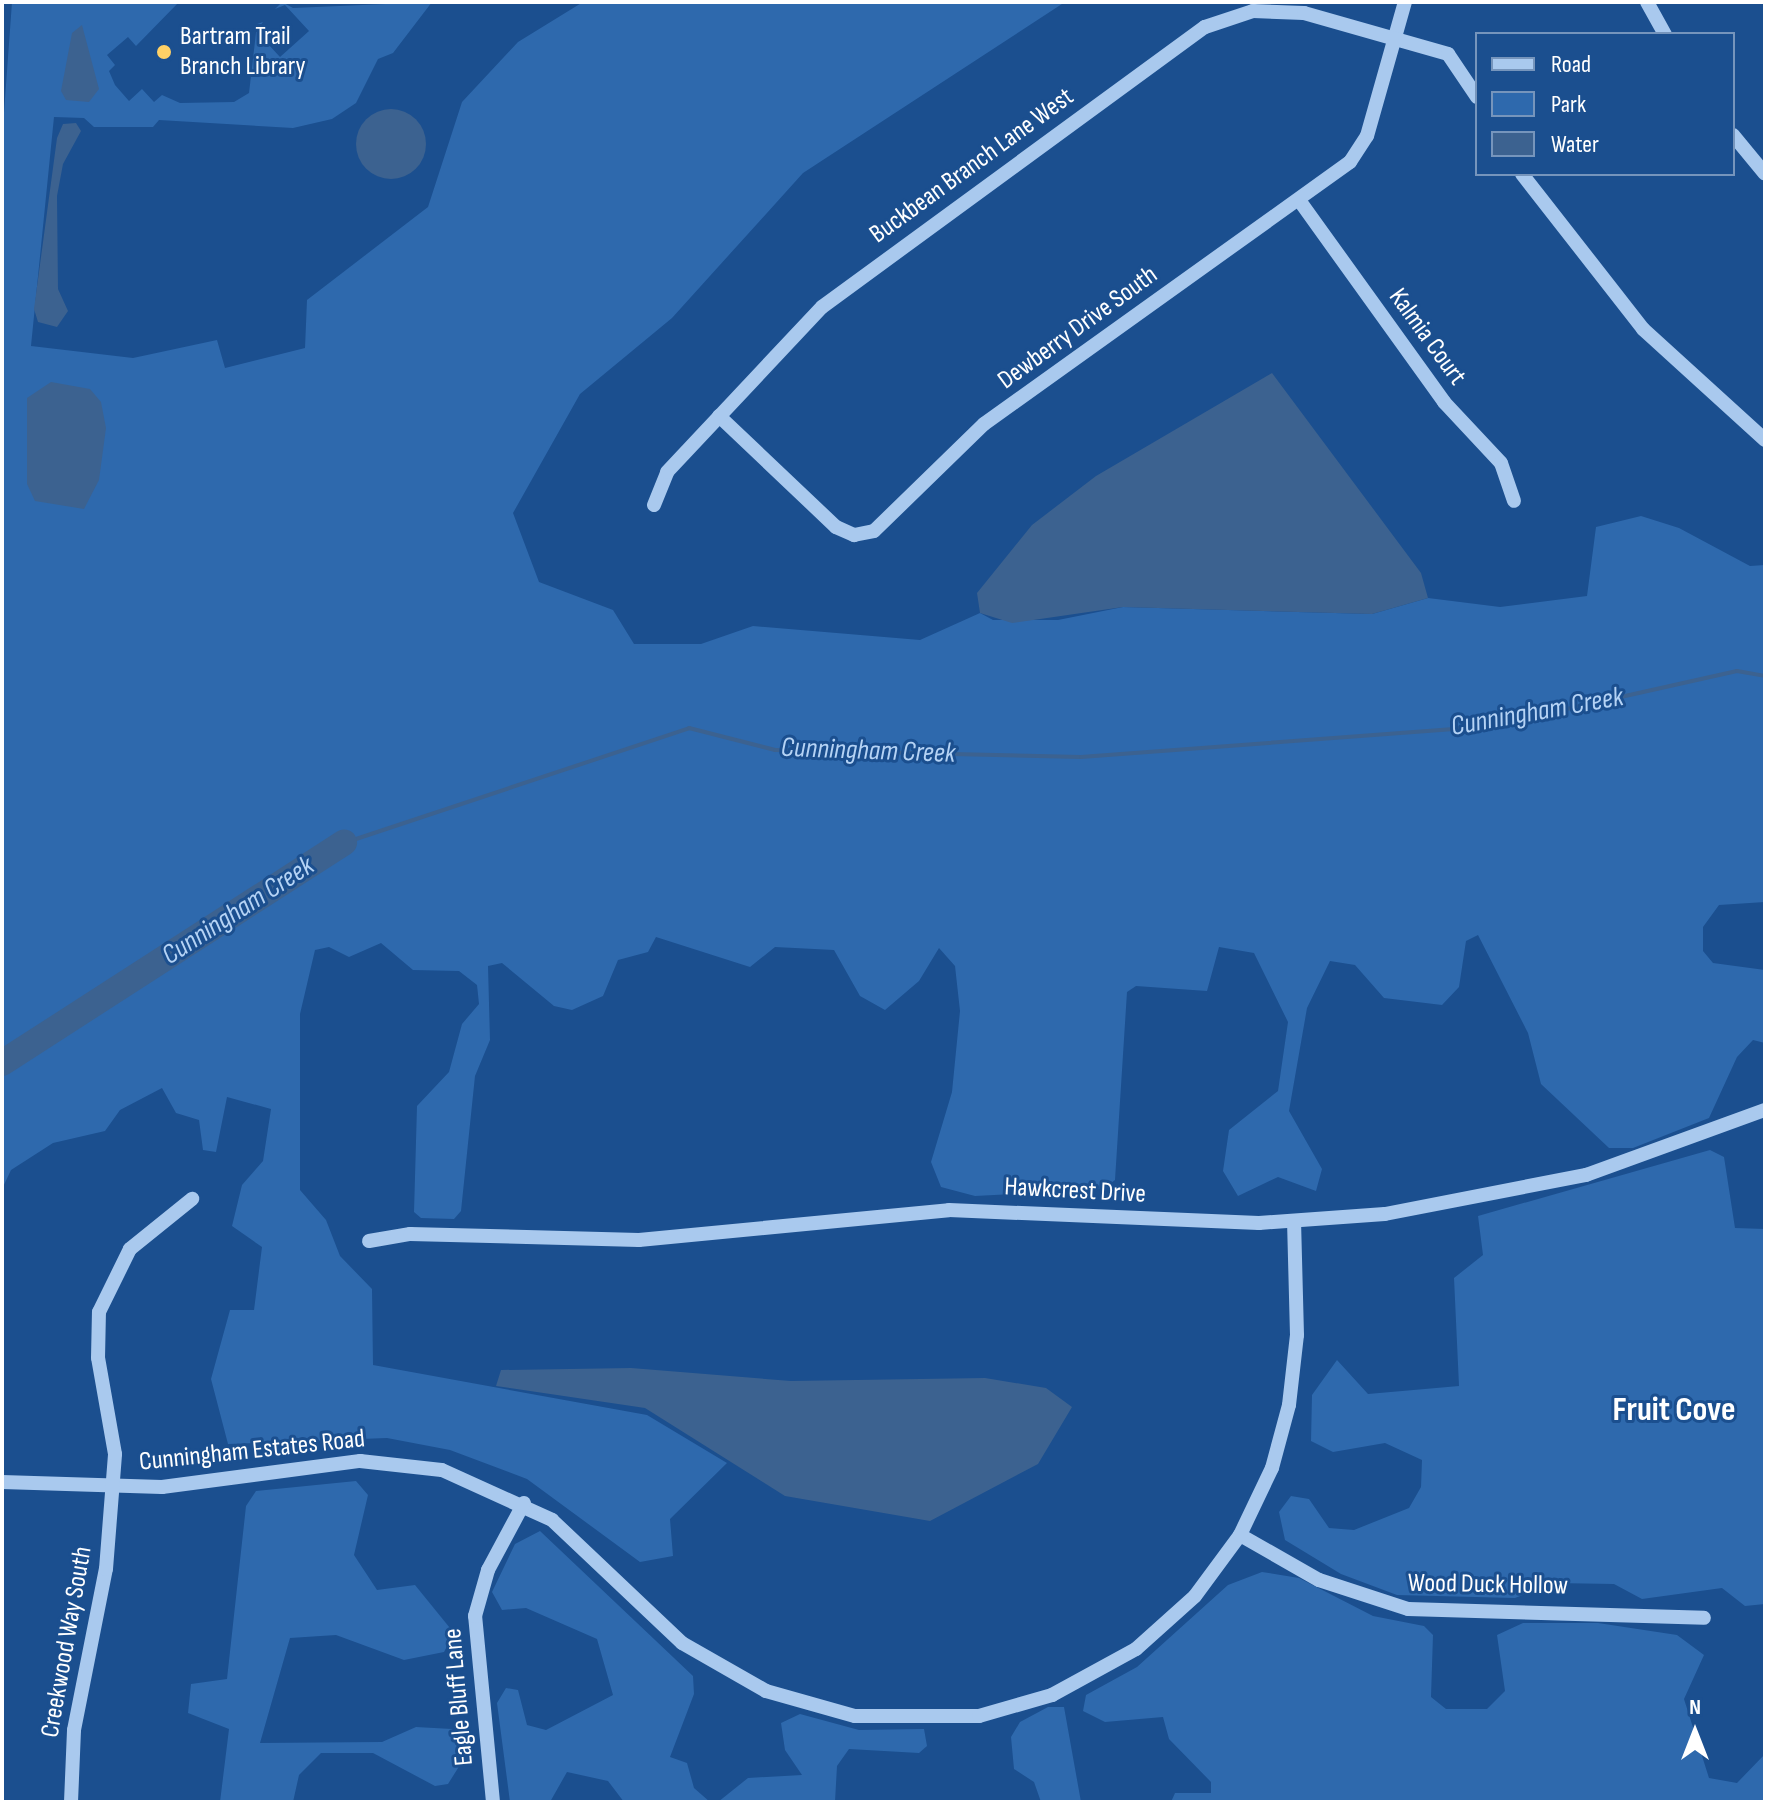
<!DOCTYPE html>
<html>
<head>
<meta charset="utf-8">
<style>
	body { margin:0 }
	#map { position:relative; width:1767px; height:1804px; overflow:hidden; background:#1b4f8f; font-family:"Sofia Sans Condensed",sans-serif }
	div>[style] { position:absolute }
	.green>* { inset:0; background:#2e69ad }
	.water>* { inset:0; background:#3c6290 }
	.round { border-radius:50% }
	.stream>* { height:4px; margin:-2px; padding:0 2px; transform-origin:2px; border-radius:2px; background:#3c6290 }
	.river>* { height:26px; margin:-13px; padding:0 13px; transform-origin:13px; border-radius:13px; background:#3c6290 }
	.minor>* { height:14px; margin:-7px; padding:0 7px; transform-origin:7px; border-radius:7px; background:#a9c9ee }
	.dots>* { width:22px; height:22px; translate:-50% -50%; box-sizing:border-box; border:4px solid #1b4f8f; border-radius:50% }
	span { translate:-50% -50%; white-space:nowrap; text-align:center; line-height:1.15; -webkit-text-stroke:6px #1b4f8f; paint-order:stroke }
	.poi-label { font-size:26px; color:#fff }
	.left { translate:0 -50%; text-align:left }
	.street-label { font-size:26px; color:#fff }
	.water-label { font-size:28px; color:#b5d3f5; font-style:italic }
	.district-label { font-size:34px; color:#fff; font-weight:700 }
	.frame { position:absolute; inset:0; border:4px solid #fff; pointer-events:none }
	.legend { position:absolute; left:1475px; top:32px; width:260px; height:144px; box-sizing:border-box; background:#1b4f8f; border:2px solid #7695bc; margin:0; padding:10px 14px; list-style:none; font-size:24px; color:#fff }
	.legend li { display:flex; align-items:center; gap:16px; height:40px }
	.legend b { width:40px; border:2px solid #7695bc }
	.north { position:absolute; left:1655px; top:1692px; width:80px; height:80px; -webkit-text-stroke:6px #1b4f8f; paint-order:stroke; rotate:0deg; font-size:22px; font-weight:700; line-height:32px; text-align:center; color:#fff }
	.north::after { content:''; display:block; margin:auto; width:28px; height:36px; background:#fff; clip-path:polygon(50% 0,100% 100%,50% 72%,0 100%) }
</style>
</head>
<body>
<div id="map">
	<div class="green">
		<div style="clip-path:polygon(12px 2px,179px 2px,136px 46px,128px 37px,107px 55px,115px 65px,109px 71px,115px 85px,129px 101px,142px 89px,154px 102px,162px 95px,180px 103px,234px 102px,249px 93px,257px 24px,263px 22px,256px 31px,280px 57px,309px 31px,285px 5px,275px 9px,282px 2px,293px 8px,432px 2px,393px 53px,378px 59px,356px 103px,332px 119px,293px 128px,159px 120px,153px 127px,94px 127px,84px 118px,54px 117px,31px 346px,133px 358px,217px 340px,225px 368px,305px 348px,307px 300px,428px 207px,462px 102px,518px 42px,583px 2px,1065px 2px,803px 173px,672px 318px,580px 394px,513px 513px,539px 582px,613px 610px,634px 644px,701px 644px,753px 626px,920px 640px,980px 613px,993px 620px,1058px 620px,1123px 607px,1372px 614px,1428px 598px,1500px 607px,1587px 596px,1596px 527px,1641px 516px,1679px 528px,1750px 566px,1765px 565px,1765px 902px,1719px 905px,1703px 927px,1703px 951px,1713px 963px,1765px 970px,1765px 1043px,1753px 1040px,1737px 1057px,1709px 1118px,1633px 1148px,1609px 1148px,1541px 1084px,1528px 1033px,1478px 935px,1466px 941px,1459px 987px,1442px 1005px,1384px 998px,1355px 965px,1330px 961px,1307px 1008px,1289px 1111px,1322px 1169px,1316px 1191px,1278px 1177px,1238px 1196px,1223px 1171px,1229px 1130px,1278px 1091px,1288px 1022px,1254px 953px,1219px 947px,1207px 991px,1136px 986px,1127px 992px,1115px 1180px,1103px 1189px,975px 1196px,941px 1187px,931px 1162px,952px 1092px,960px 1011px,955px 966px,939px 948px,919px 981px,885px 1010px,860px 996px,834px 950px,775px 947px,750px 967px,656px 937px,648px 952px,618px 960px,603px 996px,572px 1010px,554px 1006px,502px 963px,488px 966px,490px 1040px,475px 1076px,461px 1211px,454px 1219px,421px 1218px,414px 1212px,417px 1106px,449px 1072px,462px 1024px,479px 1004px,477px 985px,459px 971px,413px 970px,381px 943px,349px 957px,329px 947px,315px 950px,300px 1014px,300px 1190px,326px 1220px,340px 1256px,372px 1289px,373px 1365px,647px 1415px,727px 1463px,670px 1519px,673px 1556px,640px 1562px,527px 1479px,450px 1450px,387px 1438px,228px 1444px,211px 1379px,230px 1310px,254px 1310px,262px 1247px,232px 1226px,242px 1185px,263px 1161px,271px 1109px,227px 1097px,216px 1152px,203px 1150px,199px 1120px,176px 1113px,162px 1088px,120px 1110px,105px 1131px,53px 1143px,11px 1170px,2px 1189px,2px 140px)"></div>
		<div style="clip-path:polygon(1710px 1150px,1724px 1157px,1735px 1228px,1765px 1229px,1765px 1604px,1745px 1606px,1722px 1588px,1642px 1599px,1614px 1584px,1554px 1583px,1515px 1598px,1397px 1595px,1341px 1574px,1285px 1540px,1279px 1512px,1291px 1496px,1309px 1499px,1329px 1528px,1354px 1530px,1409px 1508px,1421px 1487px,1422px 1460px,1385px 1443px,1333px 1452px,1311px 1441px,1312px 1395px,1337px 1360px,1368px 1394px,1459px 1386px,1454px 1278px,1483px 1255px,1478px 1216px)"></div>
		<div style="clip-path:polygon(356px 1481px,368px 1495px,354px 1555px,377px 1590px,415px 1585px,454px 1633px,444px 1652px,404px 1660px,336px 1635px,290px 1638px,260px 1743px,382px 1742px,416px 1727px,452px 1729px,465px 1757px,448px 1784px,435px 1786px,373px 1753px,321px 1753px,299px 1775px,293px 1802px,220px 1802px,229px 1729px,188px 1713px,191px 1684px,227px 1679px,246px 1506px,256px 1491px)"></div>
		<div style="clip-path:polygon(540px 1531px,693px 1676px,694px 1694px,670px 1757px,687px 1763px,694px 1788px,710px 1802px,624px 1802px,608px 1781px,567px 1772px,550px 1802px,510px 1802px,497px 1703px,506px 1688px,518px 1690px,527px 1725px,546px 1730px,613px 1695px,597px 1639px,526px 1608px,502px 1610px,492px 1592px,515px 1544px)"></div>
		<div style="clip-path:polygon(1262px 1572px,1299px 1578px,1373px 1616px,1424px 1626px,1433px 1635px,1431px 1697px,1446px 1709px,1487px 1709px,1505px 1691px,1497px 1635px,1523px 1623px,1598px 1623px,1677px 1635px,1704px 1655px,1684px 1699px,1709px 1778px,1737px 1783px,1765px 1754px,1765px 1802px,1171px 1802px,1175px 1793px,1211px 1793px,1211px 1782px,1169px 1739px,1163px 1717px,1105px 1722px,1083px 1711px,1086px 1695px,1137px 1667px,1228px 1585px)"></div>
		<div style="clip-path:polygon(1048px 1707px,1064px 1707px,1081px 1802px,1041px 1802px,1034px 1782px,1014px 1769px,1011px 1737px,1020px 1722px)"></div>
		<div style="clip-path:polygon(800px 1714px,859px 1730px,924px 1729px,927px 1746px,919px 1753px,849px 1749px,837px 1766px,835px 1802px,718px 1802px,748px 1778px,802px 1775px,785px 1750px,781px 1723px)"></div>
	</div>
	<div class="water">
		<div style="clip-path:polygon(82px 25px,99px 89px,89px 102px,66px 100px,61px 91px,72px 33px)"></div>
		<div class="round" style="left:356px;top:109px;width:70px;height:70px"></div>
		<div style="clip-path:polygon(76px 123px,81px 131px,63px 164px,57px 196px,58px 289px,68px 311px,57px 327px,38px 322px,34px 309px,57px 138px,63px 124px)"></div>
		<div style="clip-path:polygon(1272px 373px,1421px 573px,1428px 598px,1372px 614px,1123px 607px,1012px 623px,980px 613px,977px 593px,1032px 525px,1096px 476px)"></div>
		<div style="clip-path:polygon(51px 382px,90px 389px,101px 402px,106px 428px,99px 480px,84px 509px,35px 501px,27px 484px,27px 398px)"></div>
		<div style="clip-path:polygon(631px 1368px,791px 1381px,985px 1378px,1046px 1388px,1072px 1407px,1038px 1464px,930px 1521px,785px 1496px,645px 1408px,496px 1386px,501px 1370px)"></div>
	</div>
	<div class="stream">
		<div style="left:344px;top:843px;width:364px;rotate:-18.4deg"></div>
		<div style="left:689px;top:728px;width:89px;rotate:14.3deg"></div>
		<div style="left:775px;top:750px;width:306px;rotate:1.3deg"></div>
		<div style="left:1081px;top:757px;width:411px;rotate:-4.3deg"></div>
		<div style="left:1491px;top:726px;width:252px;rotate:-12.6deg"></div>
		<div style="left:1737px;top:671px;width:28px;rotate:10deg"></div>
	</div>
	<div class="river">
		<div style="left:2px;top:1063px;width:407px;rotate:-32.8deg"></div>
	</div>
	<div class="minor">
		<div style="left:1647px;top:2px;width:37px;rotate:61deg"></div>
		<div style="left:1733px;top:135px;width:50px;rotate:50.6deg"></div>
		<div style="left:1522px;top:174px;width:197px;rotate:52deg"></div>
		<div style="left:1643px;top:329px;width:165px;rotate:42.3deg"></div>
		<div style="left:1299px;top:200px;width:249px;rotate:54.3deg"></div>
		<div style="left:1444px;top:402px;width:83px;rotate:46.9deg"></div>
		<div style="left:1501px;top:463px;width:40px;rotate:71.1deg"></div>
		<div style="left:719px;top:416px;width:161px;rotate:43.5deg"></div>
		<div style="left:836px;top:527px;width:20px;rotate:24deg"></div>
		<div style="left:854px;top:535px;width:20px;rotate:-11deg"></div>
		<div style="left:874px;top:531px;width:153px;rotate:-44.2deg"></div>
		<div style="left:984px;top:424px;width:450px;rotate:-35.6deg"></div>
		<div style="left:1350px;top:162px;width:31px;rotate:-57deg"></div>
		<div style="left:1367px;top:136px;width:139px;rotate:-74.2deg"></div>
		<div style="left:654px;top:505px;width:35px;rotate:-68deg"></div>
		<div style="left:667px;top:472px;width:226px;rotate:-46.8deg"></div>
		<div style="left:822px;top:307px;width:474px;rotate:-36.2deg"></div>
		<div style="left:1205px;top:27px;width:51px;rotate:-18.4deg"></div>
		<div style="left:1253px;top:11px;width:51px;rotate:2.2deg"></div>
		<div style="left:1304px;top:13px;width:150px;rotate:15.9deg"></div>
		<div style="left:1448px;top:54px;width:52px;rotate:56deg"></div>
		<div style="left:369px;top:1241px;width:42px;rotate:-9.7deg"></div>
		<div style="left:410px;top:1234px;width:229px;rotate:1.5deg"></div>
		<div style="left:639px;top:1240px;width:311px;rotate:-5.5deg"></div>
		<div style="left:949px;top:1210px;width:310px;rotate:2.4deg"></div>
		<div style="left:1259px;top:1223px;width:126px;rotate:-4.1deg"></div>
		<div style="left:1385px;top:1214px;width:205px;rotate:-11deg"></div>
		<div style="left:1586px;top:1175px;width:190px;rotate:-20deg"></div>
		<div style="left:2px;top:1482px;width:160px;rotate:1.8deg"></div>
		<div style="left:162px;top:1487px;width:200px;rotate:-7.5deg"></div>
		<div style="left:360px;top:1461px;width:82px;rotate:6.3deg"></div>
		<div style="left:442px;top:1470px;width:121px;rotate:24.4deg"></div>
		<div style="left:552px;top:1520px;width:179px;rotate:43.4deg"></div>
		<div style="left:682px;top:1643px;width:97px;rotate:29.7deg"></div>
		<div style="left:766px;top:1691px;width:92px;rotate:15.7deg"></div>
		<div style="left:855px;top:1716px;width:124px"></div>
		<div style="left:979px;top:1716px;width:76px;rotate:-16deg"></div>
		<div style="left:1052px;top:1695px;width:96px;rotate:-28.7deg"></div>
		<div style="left:1136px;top:1649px;width:79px;rotate:-41.9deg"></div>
		<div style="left:1195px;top:1596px;width:76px;rotate:-53.6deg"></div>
		<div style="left:1240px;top:1535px;width:74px;rotate:-64.5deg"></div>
		<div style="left:1272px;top:1468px;width:65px;rotate:-74.9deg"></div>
		<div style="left:1289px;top:1405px;width:70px;rotate:-83.5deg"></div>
		<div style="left:1297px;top:1335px;width:113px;rotate:-91.5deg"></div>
		<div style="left:1240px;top:1535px;width:91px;rotate:29.7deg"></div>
		<div style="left:1319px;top:1580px;width:94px;rotate:18deg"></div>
		<div style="left:1408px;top:1609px;width:296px;rotate:1.7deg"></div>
		<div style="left:71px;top:1802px;width:72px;rotate:-87.6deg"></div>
		<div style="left:74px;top:1730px;width:164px;rotate:-78.8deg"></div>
		<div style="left:106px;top:1569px;width:115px;rotate:-85.5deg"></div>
		<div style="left:115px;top:1454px;width:97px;rotate:-100deg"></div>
		<div style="left:98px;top:1358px;width:46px;rotate:-88.8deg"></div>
		<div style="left:99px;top:1312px;width:70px;rotate:-63.8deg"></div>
		<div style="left:130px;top:1249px;width:80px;rotate:-38.9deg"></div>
		<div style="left:493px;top:1802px;width:187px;rotate:-95.5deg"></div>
		<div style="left:475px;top:1616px;width:48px;rotate:-74.2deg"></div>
		<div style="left:488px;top:1570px;width:76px;rotate:-61.8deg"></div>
	</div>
	<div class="dots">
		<div style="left:164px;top:52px;background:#ffd166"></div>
	</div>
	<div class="poi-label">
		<span class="left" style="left:180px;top:52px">Bartram Trail<br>Branch Library</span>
	</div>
	<div class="street-label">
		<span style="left:972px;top:166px;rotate:-36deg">Buckbean Branch Lane West</span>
		<span style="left:1078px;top:328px;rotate:-36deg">Dewberry Drive South</span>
		<span style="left:1427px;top:337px;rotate:54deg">Kalmia Court</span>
		<span style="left:1075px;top:1191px;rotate:3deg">Hawkcrest Drive</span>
		<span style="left:252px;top:1451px;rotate:-6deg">Cunningham Estates Road</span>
		<span style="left:1488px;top:1585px;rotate:1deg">Wood Duck Hollow</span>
		<span style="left:67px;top:1642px;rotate:-80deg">Creekwood Way South</span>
		<span style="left:459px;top:1697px;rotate:-95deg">Eagle Bluff Lane</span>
	</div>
	<div class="water-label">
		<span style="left:1537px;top:712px;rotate:-10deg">Cunningham Creek</span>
		<span style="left:868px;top:751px;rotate:2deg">Cunningham Creek</span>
		<span style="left:238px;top:911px;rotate:-33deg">Cunningham Creek</span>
	</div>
	<div class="district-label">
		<span style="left:1674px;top:1410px">Fruit Cove</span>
	</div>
	<div class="frame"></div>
	<ul class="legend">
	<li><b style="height:10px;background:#a9c9ee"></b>Road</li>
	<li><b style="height:22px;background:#2e69ad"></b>Park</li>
	<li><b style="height:22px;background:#3c6290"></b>Water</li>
	</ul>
	<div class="north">N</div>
</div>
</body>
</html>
